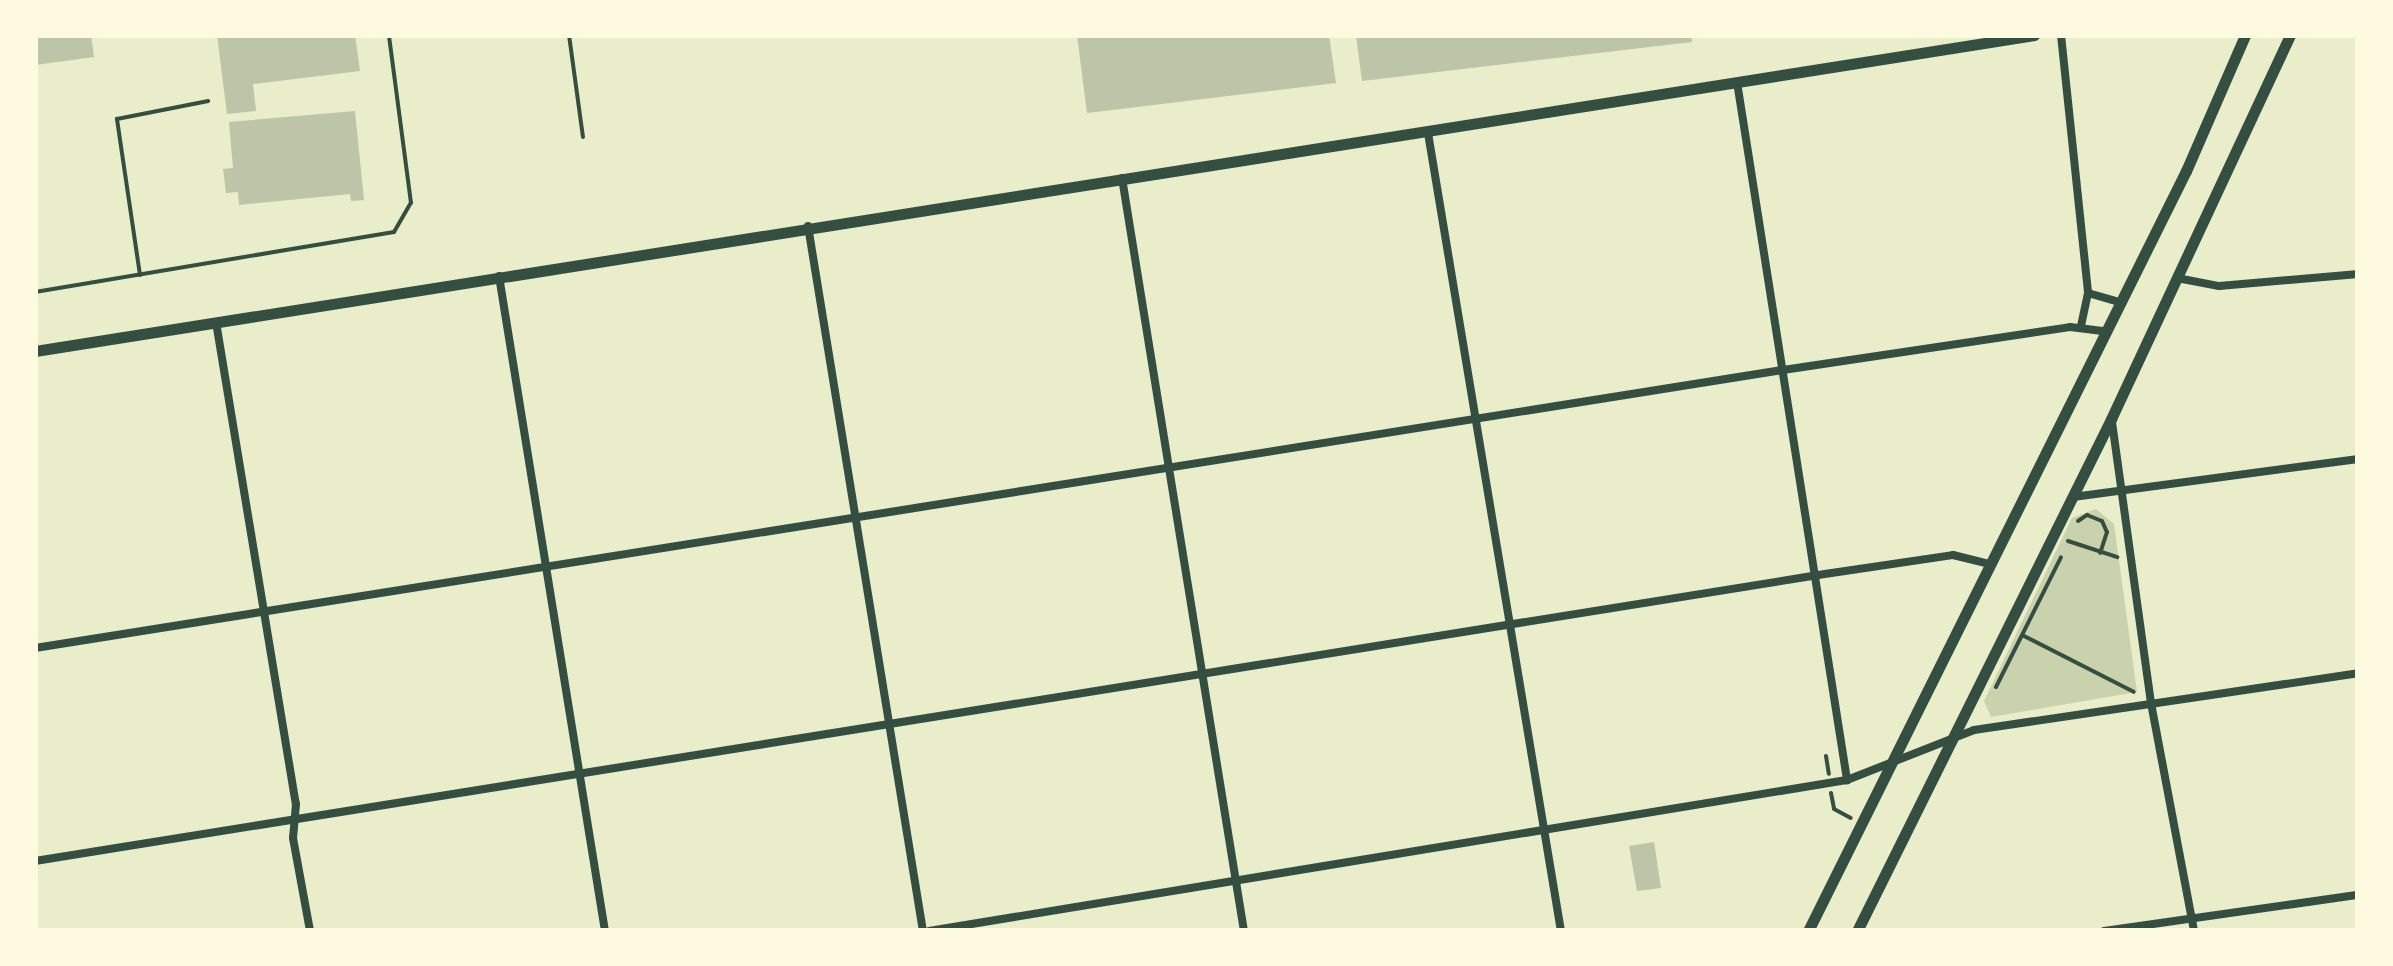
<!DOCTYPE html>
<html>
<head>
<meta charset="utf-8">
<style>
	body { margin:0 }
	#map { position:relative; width:2393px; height:966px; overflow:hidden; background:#e9edc9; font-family:"Times New Roman",serif }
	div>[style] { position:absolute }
	.green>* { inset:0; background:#cad2ad }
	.building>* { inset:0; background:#bcc5a7 }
	.path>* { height:4px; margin:-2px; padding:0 2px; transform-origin:2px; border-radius:2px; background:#344e41 }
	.service>* { height:4px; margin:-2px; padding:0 2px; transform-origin:2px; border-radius:2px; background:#344e41 }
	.minor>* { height:8px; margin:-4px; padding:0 4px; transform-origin:4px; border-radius:4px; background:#344e41 }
	.secondary>* { height:11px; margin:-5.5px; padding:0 5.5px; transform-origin:5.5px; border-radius:5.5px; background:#344e41 }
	span { translate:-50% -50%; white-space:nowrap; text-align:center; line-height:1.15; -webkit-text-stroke:10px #fefae0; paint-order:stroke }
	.frame { position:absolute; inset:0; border:38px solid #fefae0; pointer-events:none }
</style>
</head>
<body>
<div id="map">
	<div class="green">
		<div style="clip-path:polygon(2096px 509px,2114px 524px,2137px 692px,1991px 717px,1984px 701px,2072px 518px)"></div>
	</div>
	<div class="building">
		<div style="clip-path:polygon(35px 35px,91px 35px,94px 57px,35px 65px)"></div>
		<div style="clip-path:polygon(217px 35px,355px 35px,360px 71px,253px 84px,256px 111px,227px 114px)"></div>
		<div style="clip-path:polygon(1077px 35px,1329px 35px,1336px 83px,1087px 113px)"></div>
		<div style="clip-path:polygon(1356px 35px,1691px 35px,1692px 42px,1362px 81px)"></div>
		<div style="clip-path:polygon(355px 111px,364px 200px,351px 201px,350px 194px,239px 205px,238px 192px,226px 193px,223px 169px,233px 168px,229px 122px)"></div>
		<div style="clip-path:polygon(1654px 842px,1661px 888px,1637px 891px,1629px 846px)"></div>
	</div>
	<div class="path">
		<div style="left:2078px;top:521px;width:11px;rotate:-34deg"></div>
		<div style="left:2087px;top:515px;width:16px;rotate:22deg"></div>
		<div style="left:2102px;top:521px;width:12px;rotate:66deg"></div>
		<div style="left:2107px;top:532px;width:22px;rotate:108deg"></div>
		<div style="left:2068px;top:541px;width:52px;rotate:18.1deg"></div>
		<div style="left:2024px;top:636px;width:123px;rotate:27deg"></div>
		<div style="left:1996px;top:687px;width:145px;rotate:-63.4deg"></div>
		<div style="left:1826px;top:756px;width:18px;rotate:81deg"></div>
		<div style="left:1831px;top:793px;width:16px;rotate:79deg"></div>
		<div style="left:1834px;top:809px;width:19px;rotate:28deg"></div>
	</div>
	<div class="service">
		<div style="left:569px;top:35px;width:103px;rotate:82.2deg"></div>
		<div style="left:140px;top:275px;width:158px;rotate:-98.4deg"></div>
		<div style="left:117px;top:119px;width:93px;rotate:-11.2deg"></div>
		<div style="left:35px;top:292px;width:364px;rotate:-9.5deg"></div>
		<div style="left:394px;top:232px;width:34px;rotate:-60deg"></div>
		<div style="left:411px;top:203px;width:169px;rotate:-97.5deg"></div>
	</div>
	<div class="minor">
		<div style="left:2061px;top:35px;width:259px;rotate:84deg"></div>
		<div style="left:2088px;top:293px;width:34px;rotate:102deg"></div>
		<div style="left:1737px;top:82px;width:707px;rotate:81.04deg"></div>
		<div style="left:1428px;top:133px;width:809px;rotate:80.54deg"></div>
		<div style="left:1122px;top:178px;width:763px;rotate:80.8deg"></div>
		<div style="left:808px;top:226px;width:714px;rotate:80.74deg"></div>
		<div style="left:499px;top:276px;width:664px;rotate:80.81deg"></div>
		<div style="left:2177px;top:278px;width:43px;rotate:10.8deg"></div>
		<div style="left:2219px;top:286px;width:140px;rotate:-4.9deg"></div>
		<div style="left:2088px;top:293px;width:32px;rotate:16deg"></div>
		<div style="left:216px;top:322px;width:489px;rotate:80.6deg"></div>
		<div style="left:296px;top:804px;width:34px;rotate:95deg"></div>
		<div style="left:293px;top:838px;width:95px;rotate:79.6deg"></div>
		<div style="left:2112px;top:422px;width:284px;rotate:82.1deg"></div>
		<div style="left:2151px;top:703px;width:232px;rotate:79.3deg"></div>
		<div style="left:2073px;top:497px;width:288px;rotate:-7.6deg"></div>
		<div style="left:35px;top:648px;width:1770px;rotate:-9.04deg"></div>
		<div style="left:1783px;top:370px;width:290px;rotate:-8.5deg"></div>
		<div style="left:2070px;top:327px;width:35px;rotate:7deg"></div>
		<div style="left:35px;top:861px;width:1806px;rotate:-9.11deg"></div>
		<div style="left:1818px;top:575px;width:136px;rotate:-8.4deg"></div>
		<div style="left:1953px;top:555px;width:36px;rotate:14deg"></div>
		<div style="left:929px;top:931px;width:930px;rotate:-9.34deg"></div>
		<div style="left:1847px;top:780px;width:136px;rotate:-21.5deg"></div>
		<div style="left:1974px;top:730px;width:388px;rotate:-8.4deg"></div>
		<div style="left:2104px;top:931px;width:257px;rotate:-8.1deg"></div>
	</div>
	<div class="secondary">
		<div style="left:35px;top:351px;width:2024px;rotate:-8.98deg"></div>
		<div style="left:1808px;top:931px;width:849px;rotate:-63.56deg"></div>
		<div style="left:2186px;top:171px;width:148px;rotate:-66.5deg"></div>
		<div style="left:1857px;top:931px;width:572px;rotate:-63.61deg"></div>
		<div style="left:2111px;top:419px;width:424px;rotate:-65deg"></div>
	</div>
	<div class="frame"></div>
</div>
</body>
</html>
